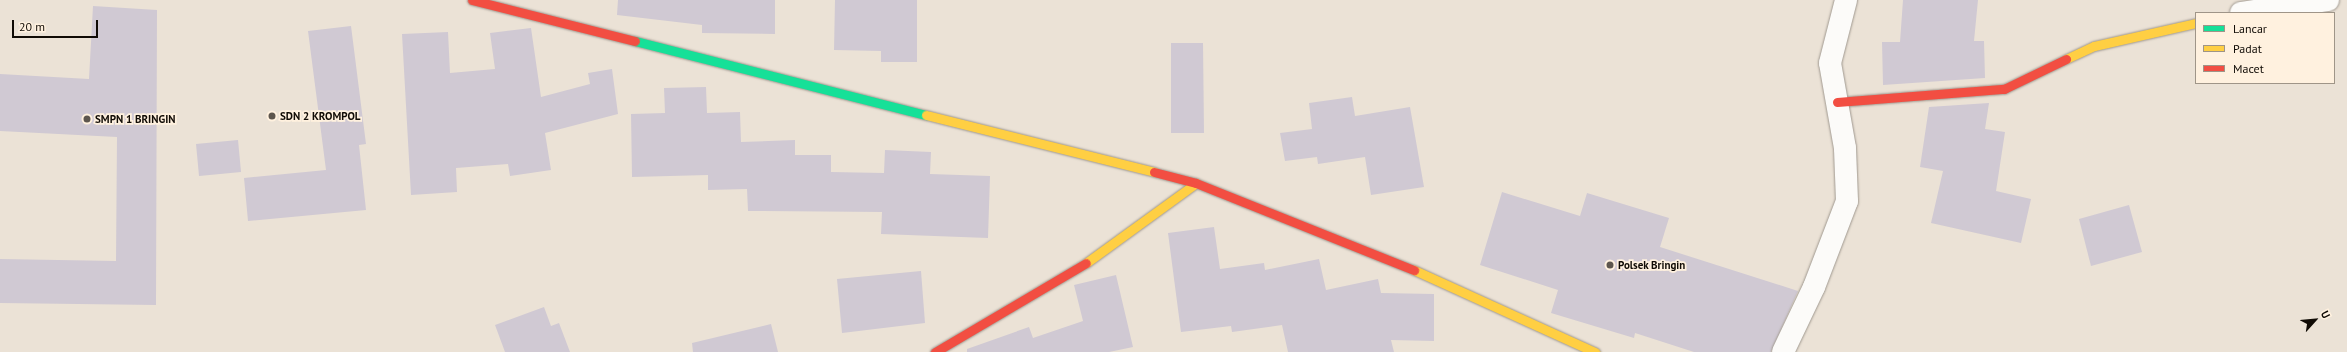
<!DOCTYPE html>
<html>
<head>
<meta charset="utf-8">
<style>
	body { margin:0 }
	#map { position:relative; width:2347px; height:352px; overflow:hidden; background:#ebe2d6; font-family:"PT Sans",sans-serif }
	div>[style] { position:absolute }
	.building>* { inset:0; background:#d0c9d3 }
	.roads { filter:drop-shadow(0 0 1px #a09990) drop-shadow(0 0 1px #a09990) }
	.street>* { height:22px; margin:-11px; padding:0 11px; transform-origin:11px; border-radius:11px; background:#fcfbf9 }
	.fast>* { height:9px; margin:-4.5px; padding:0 4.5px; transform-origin:4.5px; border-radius:4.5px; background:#16e098 }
	.slow>* { height:9px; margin:-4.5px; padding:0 4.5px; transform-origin:4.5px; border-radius:4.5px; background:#ffcf43 }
	.jam>* { height:9px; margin:-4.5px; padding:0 4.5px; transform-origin:4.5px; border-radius:4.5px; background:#f24e42 }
	.dots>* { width:11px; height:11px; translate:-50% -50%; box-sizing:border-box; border:2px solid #fff1df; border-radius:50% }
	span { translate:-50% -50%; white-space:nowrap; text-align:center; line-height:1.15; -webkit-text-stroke:3.5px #fff1df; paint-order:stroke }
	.poi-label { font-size:11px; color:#100b05; font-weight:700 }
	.left { translate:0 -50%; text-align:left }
	.legend { position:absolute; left:2195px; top:12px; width:140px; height:72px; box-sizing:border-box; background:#fff1df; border:1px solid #9f9588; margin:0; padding:5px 7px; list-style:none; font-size:12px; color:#100b05 }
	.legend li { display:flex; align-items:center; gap:8px; height:20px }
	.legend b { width:20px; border:1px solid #9f9588 }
	.north { position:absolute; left:2295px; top:300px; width:40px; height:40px; -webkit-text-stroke:3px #fff1df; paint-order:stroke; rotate:63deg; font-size:11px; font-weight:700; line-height:16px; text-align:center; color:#100b05 }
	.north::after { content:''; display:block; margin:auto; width:14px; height:18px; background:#100b05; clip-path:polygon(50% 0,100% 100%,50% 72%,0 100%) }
	.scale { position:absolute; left:12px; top:20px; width:86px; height:18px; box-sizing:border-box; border:2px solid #100b05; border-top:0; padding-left:5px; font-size:12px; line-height:14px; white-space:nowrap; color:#100b05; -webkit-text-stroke:3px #fff1df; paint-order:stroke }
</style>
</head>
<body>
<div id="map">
	<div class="building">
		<div style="clip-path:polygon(618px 0,775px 0,775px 34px,702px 33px,702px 25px,617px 15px)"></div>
		<div style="clip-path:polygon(835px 0,917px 0,917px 62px,881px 62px,881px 51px,834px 50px)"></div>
		<div style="clip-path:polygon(1903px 0,1978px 0,1974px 41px,1984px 41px,1985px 78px,1883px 85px,1882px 42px,1900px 42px)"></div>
		<div style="clip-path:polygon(93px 6px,157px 10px,156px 305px,0 303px,0 259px,116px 261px,117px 137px,0 131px,0 74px,89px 79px)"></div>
		<div style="clip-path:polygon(351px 26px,366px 144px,359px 145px,366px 210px,248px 221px,244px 178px,326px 170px,308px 31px)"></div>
		<div style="clip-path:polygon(531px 28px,541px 97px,590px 84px,588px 73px,612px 69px,618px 114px,545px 133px,551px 170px,510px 176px,508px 164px,456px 168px,457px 192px,411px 195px,402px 34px,448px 32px,450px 73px,495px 69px,490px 33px)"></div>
		<div style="clip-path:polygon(1171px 43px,1203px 43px,1204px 133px,1171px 133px)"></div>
		<div style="clip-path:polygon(706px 87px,707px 113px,740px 112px,741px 142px,795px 140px,795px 155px,831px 155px,831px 172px,884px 173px,885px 150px,931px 152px,930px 174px,990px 176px,988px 238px,881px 234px,882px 212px,748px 211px,747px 189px,708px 190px,708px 175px,632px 177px,631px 114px,665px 113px,664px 88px)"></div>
		<div style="clip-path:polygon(1352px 97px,1355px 116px,1410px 107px,1424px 187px,1371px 195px,1365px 157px,1318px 164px,1317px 157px,1285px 161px,1280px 133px,1312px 129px,1309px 103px)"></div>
		<div style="clip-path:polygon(1989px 103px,1985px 129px,2005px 132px,1996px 191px,2031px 199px,2021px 243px,1931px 223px,1943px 171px,1920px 167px,1929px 107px)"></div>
		<div style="clip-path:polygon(238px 140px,241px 172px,199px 176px,196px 144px)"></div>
		<div style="clip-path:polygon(1502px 192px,1580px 216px,1587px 193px,1669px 218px,1660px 247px,1798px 291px,1771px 352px,1694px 352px,1635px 333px,1634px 338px,1551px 313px,1558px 290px,1480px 265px)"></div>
		<div style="clip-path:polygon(2129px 205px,2142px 252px,2091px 266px,2079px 219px)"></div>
		<div style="clip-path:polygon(1214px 227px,1220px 269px,1264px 263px,1265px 270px,1319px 259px,1326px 290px,1378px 279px,1381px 293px,1434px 294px,1434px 341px,1391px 340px,1394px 352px,1288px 352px,1282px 325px,1232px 332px,1231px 326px,1181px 332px,1168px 233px)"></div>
		<div style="clip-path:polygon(921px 271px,925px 323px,842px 333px,837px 279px)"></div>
		<div style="clip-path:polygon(1116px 275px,1133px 347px,1109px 352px,967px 352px,967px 349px,1029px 327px,1033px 338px,1083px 321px,1074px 285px)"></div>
		<div style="clip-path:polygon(544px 307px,551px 326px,559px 323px,570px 352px,505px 352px,495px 325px)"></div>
		<div style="clip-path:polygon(771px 324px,778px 352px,693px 352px,692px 343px)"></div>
	</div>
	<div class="roads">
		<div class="street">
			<div style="left:2241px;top:13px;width:88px;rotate:-8.5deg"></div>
			<div style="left:1783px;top:352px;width:72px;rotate:-64.5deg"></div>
			<div style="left:1814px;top:287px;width:92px;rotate:-69deg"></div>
			<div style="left:1847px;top:201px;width:53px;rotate:-92.2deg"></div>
			<div style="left:1845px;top:148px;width:86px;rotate:-100deg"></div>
			<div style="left:1830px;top:63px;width:65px;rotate:-75.7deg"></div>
		</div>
		<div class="fast">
			<div style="left:635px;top:41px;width:300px;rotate:14.3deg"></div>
		</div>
		<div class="slow">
			<div style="left:2066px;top:59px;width:31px;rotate:-25deg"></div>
			<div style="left:2094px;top:46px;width:105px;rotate:-12.7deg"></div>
			<div style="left:926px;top:115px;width:235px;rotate:14deg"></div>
			<div style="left:1086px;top:263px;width:136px;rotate:-36deg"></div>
			<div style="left:1414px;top:270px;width:199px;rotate:24.4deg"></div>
		</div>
		<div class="jam">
			<div style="left:472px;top:0;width:168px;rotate:14.1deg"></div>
			<div style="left:1837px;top:102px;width:168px;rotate:-4.5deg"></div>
			<div style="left:2004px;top:89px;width:69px;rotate:-25.8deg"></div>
			<div style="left:1154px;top:172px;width:43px;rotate:14.7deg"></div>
			<div style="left:1196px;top:183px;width:235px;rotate:21.8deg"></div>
			<div style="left:935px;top:352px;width:175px;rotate:-30.5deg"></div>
		</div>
	</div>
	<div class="dots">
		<div style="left:272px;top:116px;background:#5d564e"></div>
		<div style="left:87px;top:119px;background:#5d564e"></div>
		<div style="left:1610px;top:265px;background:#5d564e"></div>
	</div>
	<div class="poi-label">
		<span class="left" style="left:280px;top:116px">SDN 2 KROMPOL</span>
		<span class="left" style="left:95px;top:119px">SMPN 1 BRINGIN</span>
		<span class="left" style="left:1618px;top:265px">Polsek Bringin</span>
	</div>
	<ul class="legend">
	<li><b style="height:5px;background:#16e098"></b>Lancar</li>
	<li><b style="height:5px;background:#ffcf43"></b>Padat</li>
	<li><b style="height:5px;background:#f24e42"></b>Macet</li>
	</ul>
	<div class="north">U</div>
	<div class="scale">20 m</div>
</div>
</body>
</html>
